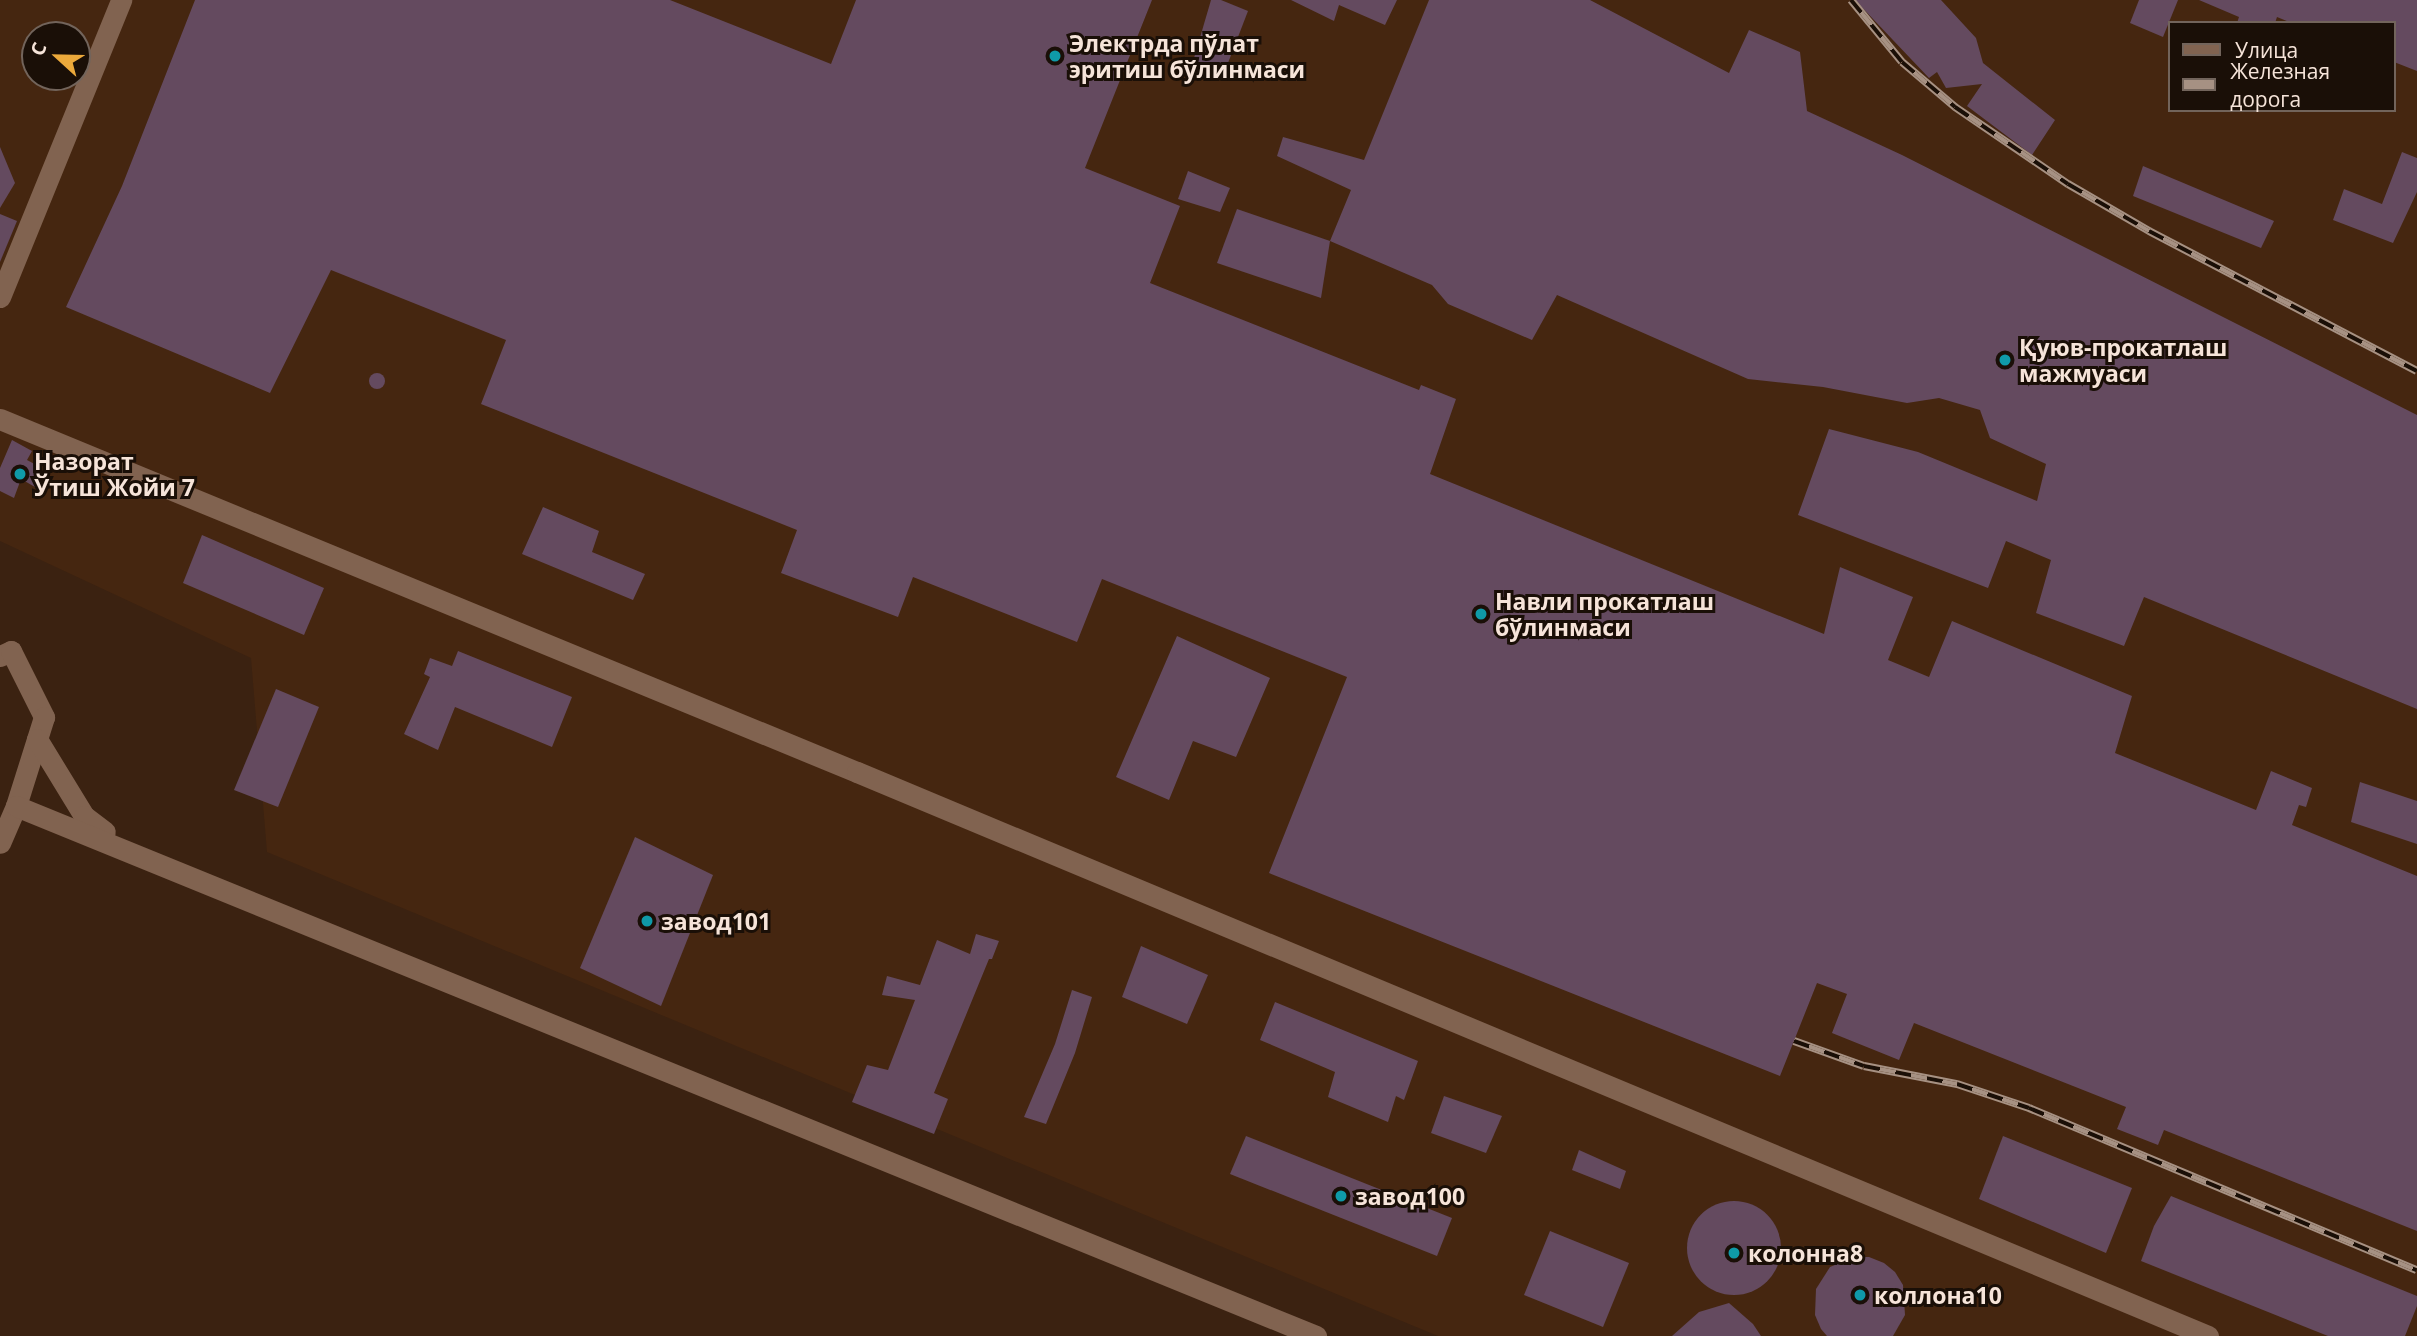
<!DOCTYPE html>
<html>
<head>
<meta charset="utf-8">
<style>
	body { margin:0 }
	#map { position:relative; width:2417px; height:1336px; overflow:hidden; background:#3b2211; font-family:"Open Sans",sans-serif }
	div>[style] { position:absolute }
	.built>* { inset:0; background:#452610 }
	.building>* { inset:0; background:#644a5f }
	.round { border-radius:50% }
	.minor>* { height:21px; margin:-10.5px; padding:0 10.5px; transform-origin:10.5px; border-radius:10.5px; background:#816350 }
	.rail>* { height:8px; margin-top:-4px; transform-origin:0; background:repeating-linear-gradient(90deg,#1a0f07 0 16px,#a69183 0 32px); box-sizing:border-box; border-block:2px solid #a69183 }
	.dots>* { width:19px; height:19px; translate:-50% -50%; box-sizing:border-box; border:4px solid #1a0f07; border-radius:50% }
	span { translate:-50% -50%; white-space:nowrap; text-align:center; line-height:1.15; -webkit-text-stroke:6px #1a0f07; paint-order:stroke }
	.poi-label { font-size:23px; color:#f6e4d9; font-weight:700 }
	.left { translate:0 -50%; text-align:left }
	.legend { position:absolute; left:2168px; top:21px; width:228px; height:91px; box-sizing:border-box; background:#1a0f07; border:2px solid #72645b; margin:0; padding:9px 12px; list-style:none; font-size:21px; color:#f6e4d9 }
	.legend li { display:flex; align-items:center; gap:14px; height:35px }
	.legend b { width:35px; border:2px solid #72645b }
	.north { position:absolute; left:21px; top:21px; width:70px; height:70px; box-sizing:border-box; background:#1a0f07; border:2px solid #72645b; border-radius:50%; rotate:292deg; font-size:19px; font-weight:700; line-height:28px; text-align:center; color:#f6e4d9 }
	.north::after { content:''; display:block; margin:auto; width:24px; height:32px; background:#eca93b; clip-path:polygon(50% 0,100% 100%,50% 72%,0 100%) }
</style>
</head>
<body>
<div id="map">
	<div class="built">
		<div style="clip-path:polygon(evenodd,0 0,2417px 0,2417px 1336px,1438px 1336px,267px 852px,251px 658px,0 541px,0 0,2170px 23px,2394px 23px,2394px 110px,2170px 110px,2170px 23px,0 0,35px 35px,77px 35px,77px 77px,35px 77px,35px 35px)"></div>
	</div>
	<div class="building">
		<div style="clip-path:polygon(195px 0,670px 0,831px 64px,856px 0,1152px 0,1085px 168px,1180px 206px,1150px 283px,1419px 390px,1421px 385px,1456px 399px,1430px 474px,1824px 634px,1840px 567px,1913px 597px,1888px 660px,1929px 677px,1952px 621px,2132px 696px,2115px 753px,2256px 810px,2271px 771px,2312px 788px,2306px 807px,2299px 805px,2292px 825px,2417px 876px,2417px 1231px,2164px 1130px,2158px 1145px,2117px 1129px,2126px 1107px,1914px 1023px,1899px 1060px,1832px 1033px,1847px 994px,1817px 983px,1780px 1076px,1269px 873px,1347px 677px,1102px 579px,1077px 642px,913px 577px,898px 617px,781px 573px,797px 530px,481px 404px,506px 340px,331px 270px,270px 393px,66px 307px,122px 186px)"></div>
		<div style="clip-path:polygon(1211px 0,1221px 0,1248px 11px,1223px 76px,1192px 65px)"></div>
		<div style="clip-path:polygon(1291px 0,1397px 0,1385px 25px,1339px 5px,1334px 21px)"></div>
		<div style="clip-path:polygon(1429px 0,1590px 0,1729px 73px,1749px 30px,1800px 52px,1807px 111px,1902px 155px,2417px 415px,2417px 709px,2144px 597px,2124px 646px,2036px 613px,2051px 560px,2006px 541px,1988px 588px,1798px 515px,1829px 429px,1918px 452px,2037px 501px,2046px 464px,1990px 438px,1980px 410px,1939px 398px,1907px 403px,1823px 387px,1748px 379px,1557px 295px,1532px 340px,1448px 304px,1432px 285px,1330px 241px,1351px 190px,1277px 156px,1283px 137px,1364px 160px)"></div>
		<div style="clip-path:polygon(1855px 0,1941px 0,1976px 38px,1983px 63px,2055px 120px,2032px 155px,1967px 106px,1982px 84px,1946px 88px,1937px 72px,1929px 78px)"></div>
		<div style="clip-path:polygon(2139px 0,2178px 0,2163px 37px,2130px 23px)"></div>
		<div style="clip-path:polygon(2199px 0,2417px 0,2417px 71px,2394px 62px,2394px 23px,2292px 23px,2277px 17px,2275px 23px,2237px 23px,2239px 17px)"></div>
		<div style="clip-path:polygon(0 147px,15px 183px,0 208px)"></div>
		<div style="clip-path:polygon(2402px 152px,2417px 158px,2417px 192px,2393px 243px,2333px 220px,2344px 189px,2382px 204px)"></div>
		<div style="clip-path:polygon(2143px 166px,2274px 221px,2261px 248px,2133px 196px)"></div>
		<div style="clip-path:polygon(1188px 171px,1230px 188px,1220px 212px,1178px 199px)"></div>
		<div style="clip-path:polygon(1237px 209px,1330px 241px,1321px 298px,1217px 263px)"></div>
		<div style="clip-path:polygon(0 214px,17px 221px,0 262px)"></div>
		<div class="round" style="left:369px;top:373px;width:16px;height:16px"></div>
		<div style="clip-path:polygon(12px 440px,32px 451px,27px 460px,42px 468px,35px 487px,21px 479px,14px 498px,0 491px,0 468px)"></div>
		<div style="clip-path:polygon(543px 507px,599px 531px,592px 552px,645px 574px,633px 600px,522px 554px)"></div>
		<div style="clip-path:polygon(202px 535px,324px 588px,304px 635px,183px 583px)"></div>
		<div style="clip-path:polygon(1177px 636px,1270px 678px,1236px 757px,1193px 741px,1169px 800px,1116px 777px)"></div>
		<div style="clip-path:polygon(458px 651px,572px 697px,552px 747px,455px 707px,438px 750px,404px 734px,430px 677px,424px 674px,430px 658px,452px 666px)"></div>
		<div style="clip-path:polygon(276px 689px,319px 707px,278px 807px,234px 790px)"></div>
		<div style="clip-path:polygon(2360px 782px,2417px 801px,2417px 844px,2351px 822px)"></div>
		<div style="clip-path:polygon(635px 837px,713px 875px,661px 1006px,580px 968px)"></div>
		<div style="clip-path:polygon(976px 934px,999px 941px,992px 959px,989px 959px,934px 1093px,948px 1099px,934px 1134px,852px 1102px,867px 1065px,888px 1070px,915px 1000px,882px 995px,887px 976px,920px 985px,937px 940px,970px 954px)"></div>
		<div style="clip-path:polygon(1141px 946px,1208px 975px,1187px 1024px,1122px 997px)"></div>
		<div style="clip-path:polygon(1072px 990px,1092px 997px,1075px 1053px,1046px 1124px,1024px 1117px,1055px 1044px)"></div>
		<div style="clip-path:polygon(1275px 1002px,1418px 1061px,1404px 1100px,1396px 1096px,1388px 1122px,1328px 1097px,1335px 1072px,1260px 1040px)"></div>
		<div style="clip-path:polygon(1444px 1096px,1502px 1116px,1486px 1153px,1431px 1133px)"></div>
		<div style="clip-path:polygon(1246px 1136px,1452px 1218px,1437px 1256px,1230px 1174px)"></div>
		<div style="clip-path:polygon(2003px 1136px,2132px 1188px,2106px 1253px,1979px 1199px)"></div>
		<div style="clip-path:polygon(1579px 1150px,1626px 1171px,1620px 1189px,1572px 1170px)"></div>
		<div style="clip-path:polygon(2171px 1196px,2417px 1296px,2417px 1306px,2405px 1336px,2328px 1336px,2141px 1261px,2154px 1226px)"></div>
		<div class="round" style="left:1687px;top:1201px;width:94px;height:94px"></div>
		<div style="clip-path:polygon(1550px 1231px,1629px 1263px,1603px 1327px,1524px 1295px)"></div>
		<div style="clip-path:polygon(1854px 1257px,1869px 1257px,1884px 1263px,1895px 1272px,1903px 1285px,1905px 1315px,1893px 1336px,1827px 1336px,1821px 1329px,1815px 1315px,1816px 1289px,1830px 1267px)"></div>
		<div style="clip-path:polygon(1729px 1303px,1753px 1324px,1761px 1336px,1672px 1336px,1699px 1312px)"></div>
	</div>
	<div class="minor">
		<div style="left:0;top:297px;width:321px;rotate:-67.8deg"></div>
		<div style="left:0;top:419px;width:927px;rotate:22.39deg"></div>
		<div style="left:857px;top:772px;width:1464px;rotate:22.66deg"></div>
		<div style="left:0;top:656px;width:12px;rotate:-24deg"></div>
		<div style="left:11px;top:651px;width:74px;rotate:63.4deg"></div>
		<div style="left:44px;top:717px;width:93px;rotate:107.5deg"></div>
		<div style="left:16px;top:806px;width:40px;rotate:113.4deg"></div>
		<div style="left:37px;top:739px;width:90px;rotate:58.6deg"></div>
		<div style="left:84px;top:816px;width:26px;rotate:37deg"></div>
		<div style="left:16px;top:806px;width:1404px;rotate:22.18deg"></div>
	</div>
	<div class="rail">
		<div style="left:1851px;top:0;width:80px;rotate:50.6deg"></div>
		<div style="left:1902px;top:62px;width:70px;rotate:40.3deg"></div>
		<div style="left:1955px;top:107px;width:137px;rotate:34.3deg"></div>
		<div style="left:2068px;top:184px;width:94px;rotate:30.1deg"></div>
		<div style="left:2149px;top:231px;width:302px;rotate:27.6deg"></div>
		<div style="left:1794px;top:1041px;width:74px;rotate:19.7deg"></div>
		<div style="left:1864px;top:1066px;width:95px;rotate:11deg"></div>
		<div style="left:1957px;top:1084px;width:76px;rotate:18.4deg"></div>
		<div style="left:2029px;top:1108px;width:420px;rotate:22.7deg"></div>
	</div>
	<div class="dots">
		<div style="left:1055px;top:56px;background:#0f9aa8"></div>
		<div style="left:2005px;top:360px;background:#0f9aa8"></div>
		<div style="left:20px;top:474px;background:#0f9aa8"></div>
		<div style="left:1481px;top:614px;background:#0f9aa8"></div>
		<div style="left:647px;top:921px;background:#0f9aa8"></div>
		<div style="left:1341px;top:1196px;background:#0f9aa8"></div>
		<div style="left:1734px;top:1253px;background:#0f9aa8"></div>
		<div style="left:1860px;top:1295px;background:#0f9aa8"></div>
	</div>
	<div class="poi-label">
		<span class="left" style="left:1069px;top:56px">Электрда пўлат<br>эритиш бўлинмаси</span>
		<span class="left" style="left:2019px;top:360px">Қуюв-прокатлаш<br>мажмуаси</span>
		<span class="left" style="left:34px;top:474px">Назорат<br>Ўтиш Жойи 7</span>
		<span class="left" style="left:1495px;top:614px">Навли прокатлаш<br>бўлинмаси</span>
		<span class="left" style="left:661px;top:921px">завод101</span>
		<span class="left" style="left:1355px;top:1196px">завод100</span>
		<span class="left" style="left:1748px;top:1253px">колонна8</span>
		<span class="left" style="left:1874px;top:1295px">коллона10</span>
	</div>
	<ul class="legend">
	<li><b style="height:9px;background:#816350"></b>Улица</li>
	<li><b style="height:9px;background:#a69183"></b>Железная дорога</li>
	</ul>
	<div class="north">С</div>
</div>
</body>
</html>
